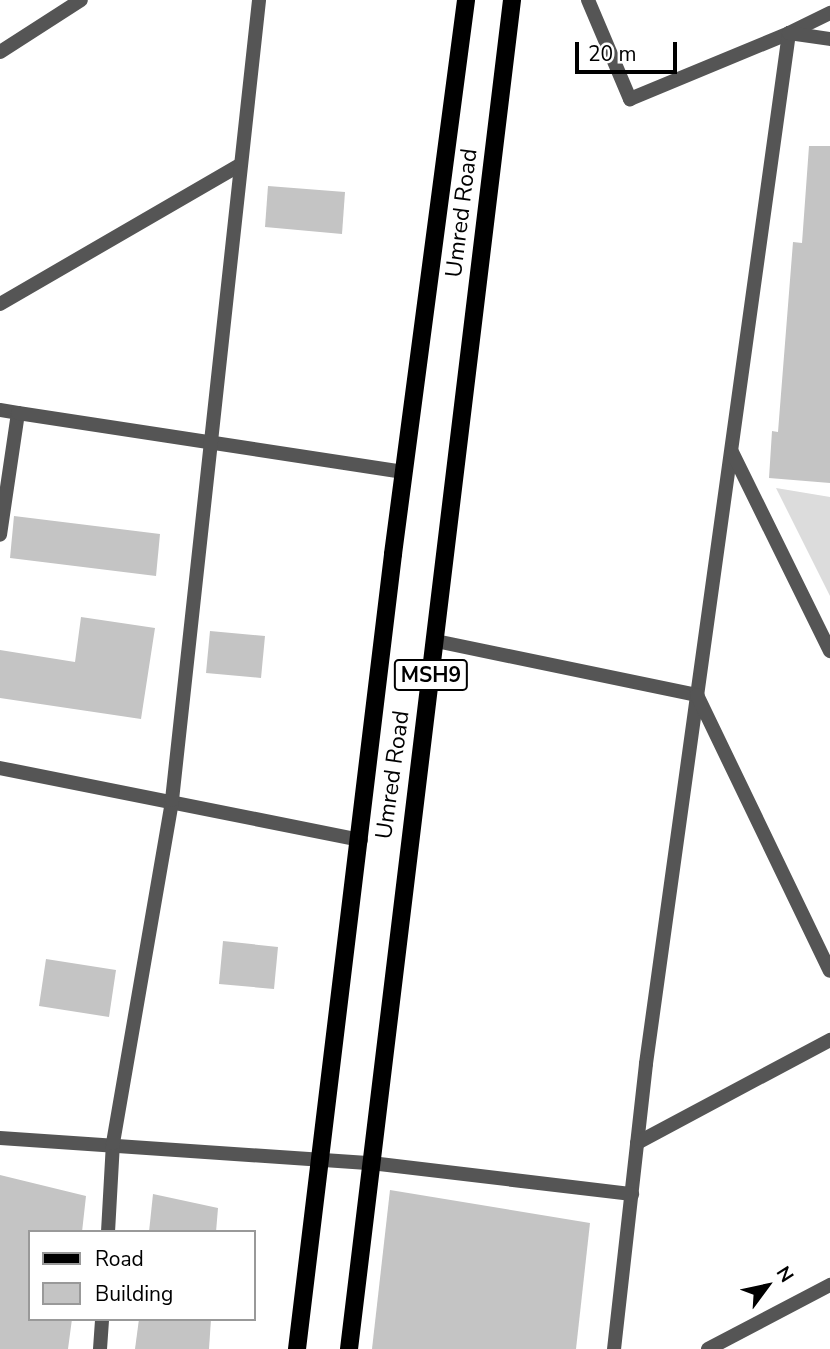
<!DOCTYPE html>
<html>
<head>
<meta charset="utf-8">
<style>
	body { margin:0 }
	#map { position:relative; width:830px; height:1349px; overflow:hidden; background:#fff; font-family:"Nunito Sans",sans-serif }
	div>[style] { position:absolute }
	.green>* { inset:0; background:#dcdcdc }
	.building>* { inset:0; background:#c4c4c4 }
	.street>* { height:14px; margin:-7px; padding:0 7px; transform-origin:7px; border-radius:7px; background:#555 }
	.primary>* { height:18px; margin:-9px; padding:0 9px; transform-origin:9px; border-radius:9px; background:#000 }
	span { translate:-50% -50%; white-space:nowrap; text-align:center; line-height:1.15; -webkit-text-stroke:5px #fff; paint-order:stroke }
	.shield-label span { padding:2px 5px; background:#fff; border:2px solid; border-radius:5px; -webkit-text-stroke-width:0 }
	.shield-label { font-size:21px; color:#000; font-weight:700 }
	.street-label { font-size:23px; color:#000 }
	.legend { position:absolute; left:28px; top:1230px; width:228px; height:91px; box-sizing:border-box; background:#fff; border:2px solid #999; margin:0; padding:9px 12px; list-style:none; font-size:21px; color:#000 }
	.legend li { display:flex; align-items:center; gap:14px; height:35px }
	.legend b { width:35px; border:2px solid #999 }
	.north { position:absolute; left:732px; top:1251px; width:70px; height:70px; -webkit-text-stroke:5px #fff; paint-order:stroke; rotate:57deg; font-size:19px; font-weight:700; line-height:28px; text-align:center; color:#000 }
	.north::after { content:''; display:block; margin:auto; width:24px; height:32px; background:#000; clip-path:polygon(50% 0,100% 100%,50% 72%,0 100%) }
	.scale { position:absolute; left:575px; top:42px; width:102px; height:32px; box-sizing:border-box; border:4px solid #000; border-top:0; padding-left:9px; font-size:21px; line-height:24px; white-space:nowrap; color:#000; -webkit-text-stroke:5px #fff; paint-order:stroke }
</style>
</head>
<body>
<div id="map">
	<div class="green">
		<div style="clip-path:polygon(776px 488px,830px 497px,830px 596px)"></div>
	</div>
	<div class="building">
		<div style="clip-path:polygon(809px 146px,830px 146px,830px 483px,769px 478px,772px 431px,778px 432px,793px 242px,802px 243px)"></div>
		<div style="clip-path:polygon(268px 186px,345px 192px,342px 234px,265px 227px)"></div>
		<div style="clip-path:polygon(14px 516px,160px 534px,156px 576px,10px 558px)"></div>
		<div style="clip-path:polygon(81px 617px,155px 628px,141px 719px,0 698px,0 650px,75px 662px)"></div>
		<div style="clip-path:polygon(210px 631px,265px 636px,261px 678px,206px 673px)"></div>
		<div style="clip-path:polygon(223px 941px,278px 947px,274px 989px,219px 984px)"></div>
		<div style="clip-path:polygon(46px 959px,116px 970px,109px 1017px,39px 1006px)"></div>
		<div style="clip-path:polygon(0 1175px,86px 1196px,82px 1232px,30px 1232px,30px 1319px,72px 1319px,68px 1349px,0 1349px)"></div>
		<div style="clip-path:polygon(390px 1190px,590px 1223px,576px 1349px,372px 1349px)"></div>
		<div style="clip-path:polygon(153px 1194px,218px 1208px,216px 1232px,149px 1232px)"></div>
		<div style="clip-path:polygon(139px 1319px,211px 1319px,209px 1349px,135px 1349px)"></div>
	</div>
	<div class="street">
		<div style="left:588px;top:0;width:108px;rotate:67deg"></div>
		<div style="left:630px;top:99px;width:172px;rotate:-22.5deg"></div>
		<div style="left:789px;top:33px;width:1041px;rotate:97.9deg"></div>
		<div style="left:646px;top:1064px;width:287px;rotate:96.4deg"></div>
		<div style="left:789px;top:33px;width:46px;rotate:-26deg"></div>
		<div style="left:789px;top:33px;width:41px;rotate:8.3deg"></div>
		<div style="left:0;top:52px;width:96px;rotate:-32.7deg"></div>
		<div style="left:0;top:304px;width:277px;rotate:-30.1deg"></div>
		<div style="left:0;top:410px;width:18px;rotate:9deg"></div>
		<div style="left:18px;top:413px;width:123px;rotate:98.4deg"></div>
		<div style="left:18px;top:413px;width:390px;rotate:8.7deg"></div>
		<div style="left:732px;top:452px;width:222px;rotate:63.8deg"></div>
		<div style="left:436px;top:641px;width:267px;rotate:11.7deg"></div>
		<div style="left:697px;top:695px;width:306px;rotate:64.3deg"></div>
		<div style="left:0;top:768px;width:368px;rotate:11.3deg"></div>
		<div style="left:0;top:1138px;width:372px;rotate:3.9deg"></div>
		<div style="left:371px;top:1163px;width:263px;rotate:6.8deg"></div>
		<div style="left:637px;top:1143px;width:219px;rotate:-28.1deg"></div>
		<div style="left:108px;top:1232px;width:89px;rotate:-86.8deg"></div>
		<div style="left:113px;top:1143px;width:348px;rotate:-80.2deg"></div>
		<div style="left:172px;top:800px;width:805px;rotate:-83.79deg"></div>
		<div style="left:100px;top:1349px;width:30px;rotate:-86deg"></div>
		<div style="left:708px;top:1349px;width:138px;rotate:-27.7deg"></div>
	</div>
	<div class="primary">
		<div style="left:297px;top:1349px;width:801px;rotate:-83.11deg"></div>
		<div style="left:393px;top:554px;width:559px;rotate:-82.49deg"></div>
		<div style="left:349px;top:1349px;width:1359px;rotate:-83.11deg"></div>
	</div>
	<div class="shield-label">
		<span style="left:431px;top:675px">MSH9</span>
	</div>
	<div class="street-label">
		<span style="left:462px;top:213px;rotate:-83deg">Umred Road</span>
		<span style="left:393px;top:775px;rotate:-82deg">Umred Road</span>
	</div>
	<ul class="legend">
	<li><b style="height:9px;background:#000"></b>Road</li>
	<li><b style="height:19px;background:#c4c4c4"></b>Building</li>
	</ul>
	<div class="north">N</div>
	<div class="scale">20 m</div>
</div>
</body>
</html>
